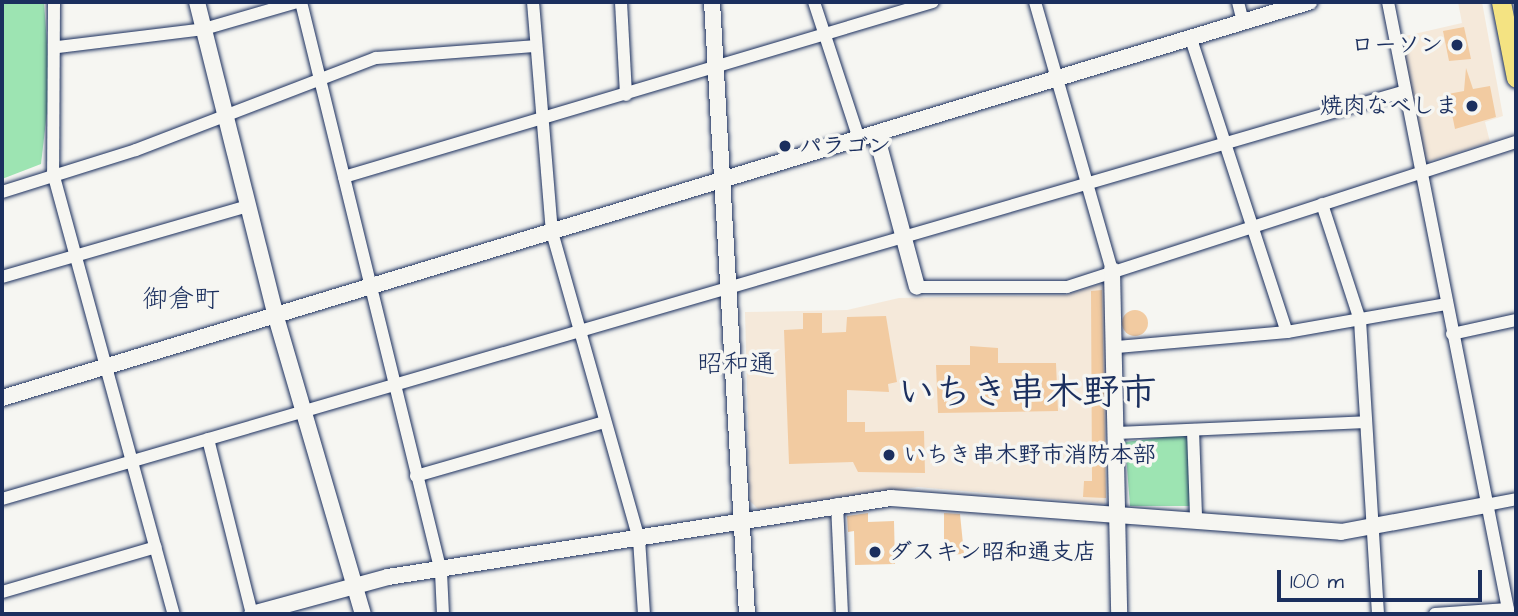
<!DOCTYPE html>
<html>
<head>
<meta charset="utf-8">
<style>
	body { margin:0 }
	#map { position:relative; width:1518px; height:616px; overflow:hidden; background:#f6f6f2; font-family:"Architects Daughter","Klee One",sans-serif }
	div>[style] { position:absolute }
	.built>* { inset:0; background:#f5e9da }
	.green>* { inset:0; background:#9de4b2 }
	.building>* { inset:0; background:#f2cba1 }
	.round { border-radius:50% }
	.roads { filter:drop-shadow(0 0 2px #1b2f5e) drop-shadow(0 0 2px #1b2f5e) }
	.minor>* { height:12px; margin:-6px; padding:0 6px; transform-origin:6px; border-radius:6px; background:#f6f6f2 }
	.tertiary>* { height:16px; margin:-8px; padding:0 8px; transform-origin:8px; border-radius:8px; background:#f6f6f2 }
	.trunk>* { height:19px; margin:-9.5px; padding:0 9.5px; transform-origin:9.5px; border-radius:9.5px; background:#f4e382 }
	.dots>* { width:19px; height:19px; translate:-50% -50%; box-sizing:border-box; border:4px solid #f6f6f2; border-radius:50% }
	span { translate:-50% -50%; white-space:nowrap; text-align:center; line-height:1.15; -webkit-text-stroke:7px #f6f6f2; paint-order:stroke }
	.poi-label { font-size:23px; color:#1b2f5e; font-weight:700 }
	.right { translate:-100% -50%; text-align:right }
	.left { translate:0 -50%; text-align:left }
	.quarter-label { font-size:26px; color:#1b2f5e }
	.town-label { font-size:37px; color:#1b2f5e; font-weight:700 }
	.frame { position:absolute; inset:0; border:4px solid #1b2f5e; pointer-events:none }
	.scale { position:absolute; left:1277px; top:570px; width:205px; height:32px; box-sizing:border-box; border:4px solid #1b2f5e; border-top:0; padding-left:9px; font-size:21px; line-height:24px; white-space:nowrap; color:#1b2f5e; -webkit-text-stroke:5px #f6f6f2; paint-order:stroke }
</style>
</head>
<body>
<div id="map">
	<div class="built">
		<div style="clip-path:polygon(1458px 2px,1482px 2px,1503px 116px,1485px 122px,1490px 142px,1430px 161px,1423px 158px,1401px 37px,1462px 23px)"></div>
		<div style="clip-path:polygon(1100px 284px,1108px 290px,1105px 504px,918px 487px,758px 509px,750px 501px,745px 312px,847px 310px,899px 298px,1066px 295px)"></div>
	</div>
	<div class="green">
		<div style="clip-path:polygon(2px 2px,44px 2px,50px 86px,41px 164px,2px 179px)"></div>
		<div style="clip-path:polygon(1183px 435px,1189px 440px,1192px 506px,1130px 506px,1125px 442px)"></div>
	</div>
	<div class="building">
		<div style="clip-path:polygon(1464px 27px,1471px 59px,1449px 61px,1443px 31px)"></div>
		<div style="clip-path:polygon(1466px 68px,1473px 89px,1490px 86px,1496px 117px,1455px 129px,1448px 94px,1464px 91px)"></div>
		<div style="clip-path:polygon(1102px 290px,1106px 498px,1083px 497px,1084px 481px,1092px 481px,1091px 291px)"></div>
		<div class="round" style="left:1122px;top:310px;width:26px;height:26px"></div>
		<div style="clip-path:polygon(803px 313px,822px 313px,822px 333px,846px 332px,847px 317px,886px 316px,897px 382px,888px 384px,889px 392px,847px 390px,847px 422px,865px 422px,865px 432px,924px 431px,925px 473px,858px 472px,853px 462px,789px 464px,784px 330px,803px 329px)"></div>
		<div style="clip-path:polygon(970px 346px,998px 348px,998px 363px,1056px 363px,1058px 411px,938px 413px,936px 365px,970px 365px)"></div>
		<div style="clip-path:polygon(868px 513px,868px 522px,894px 521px,895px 564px,855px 565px,854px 531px,848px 532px,847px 516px)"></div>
		<div style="clip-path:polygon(944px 513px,960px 514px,964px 554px,944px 555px)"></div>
	</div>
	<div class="roads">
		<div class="minor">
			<div style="left:54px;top:2px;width:171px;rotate:90.3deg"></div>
			<div style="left:53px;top:173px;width:457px;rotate:74.7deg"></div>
			<div style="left:301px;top:2px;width:587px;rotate:76.2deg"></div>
			<div style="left:441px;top:572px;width:42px;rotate:87.3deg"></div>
			<div style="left:533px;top:2px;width:231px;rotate:85.3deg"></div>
			<div style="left:552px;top:232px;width:319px;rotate:74.2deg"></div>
			<div style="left:639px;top:539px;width:75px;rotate:86.2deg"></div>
			<div style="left:621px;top:2px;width:93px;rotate:86.9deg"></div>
			<div style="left:814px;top:2px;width:144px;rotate:71.8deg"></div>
			<div style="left:1035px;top:2px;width:279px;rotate:74deg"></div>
			<div style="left:1238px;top:2px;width:21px;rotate:76deg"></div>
			<div style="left:1388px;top:2px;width:624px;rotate:78.82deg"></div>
			<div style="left:1191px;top:39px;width:308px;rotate:71.9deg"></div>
			<div style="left:58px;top:47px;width:147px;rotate:-7deg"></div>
			<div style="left:204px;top:29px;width:97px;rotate:-16.2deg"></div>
			<div style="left:344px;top:177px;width:614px;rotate:-16.55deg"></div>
			<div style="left:2px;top:192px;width:140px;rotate:-17.4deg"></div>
			<div style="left:136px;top:150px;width:257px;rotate:-21deg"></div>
			<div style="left:376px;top:58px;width:159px;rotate:-4.3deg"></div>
			<div style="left:1322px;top:204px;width:122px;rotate:71.9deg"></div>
			<div style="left:1360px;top:320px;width:295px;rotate:86.5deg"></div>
			<div style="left:2px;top:277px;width:256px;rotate:-16.1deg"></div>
			<div style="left:917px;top:287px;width:150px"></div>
			<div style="left:1067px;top:287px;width:472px;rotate:-17.9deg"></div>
			<div style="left:1452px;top:334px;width:66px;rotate:-12.3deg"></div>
			<div style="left:1117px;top:347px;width:171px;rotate:-5deg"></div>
			<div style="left:1287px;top:332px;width:161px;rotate:-10deg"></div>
			<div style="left:1193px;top:430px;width:88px;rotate:88deg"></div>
			<div style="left:1117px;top:433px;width:249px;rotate:-2.5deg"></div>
			<div style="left:208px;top:439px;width:180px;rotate:75.9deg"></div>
			<div style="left:416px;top:476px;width:196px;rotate:-16deg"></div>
			<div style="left:2px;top:499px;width:1461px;rotate:-16.21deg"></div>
			<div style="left:837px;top:504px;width:110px;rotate:87.4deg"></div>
			<div style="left:1486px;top:505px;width:31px;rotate:-11deg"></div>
			<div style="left:2px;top:592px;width:160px;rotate:-16.3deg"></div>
			<div style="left:1435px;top:614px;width:73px;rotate:-3.9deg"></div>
		</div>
		<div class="tertiary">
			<div style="left:197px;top:2px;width:325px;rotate:75.9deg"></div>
			<div style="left:276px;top:317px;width:309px;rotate:73.7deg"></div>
			<div style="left:712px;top:2px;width:613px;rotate:86.73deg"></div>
			<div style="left:876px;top:134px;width:158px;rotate:75deg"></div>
			<div style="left:1112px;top:270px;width:344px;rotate:88.8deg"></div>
			<div style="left:2px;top:398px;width:1366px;rotate:-16.86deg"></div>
			<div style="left:252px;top:614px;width:141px;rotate:-15.2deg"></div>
			<div style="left:388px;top:577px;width:509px;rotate:-8.93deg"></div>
			<div style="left:891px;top:498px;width:451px;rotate:4.3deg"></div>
			<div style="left:1341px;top:532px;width:147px;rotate:-10.5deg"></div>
		</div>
		<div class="trunk">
			<div style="left:1501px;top:2px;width:77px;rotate:78.8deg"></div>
		</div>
	</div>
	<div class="dots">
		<div style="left:1457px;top:45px;background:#1b2f5e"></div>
		<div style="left:1472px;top:106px;background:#1b2f5e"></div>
		<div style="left:785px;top:146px;background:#1b2f5e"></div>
		<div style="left:889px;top:455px;background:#1b2f5e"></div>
		<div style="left:875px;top:552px;background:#1b2f5e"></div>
	</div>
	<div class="poi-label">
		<span class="right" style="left:1443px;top:45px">ローソン</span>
		<span class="right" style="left:1458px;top:106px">焼肉なべしま</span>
		<span class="left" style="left:799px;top:146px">パラゴン</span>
		<span class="left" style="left:903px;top:455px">いちき串木野市消防本部</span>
		<span class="left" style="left:889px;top:552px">ダスキン昭和通支店</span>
	</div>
	<div class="quarter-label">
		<span style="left:181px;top:300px">御倉町</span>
		<span style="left:736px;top:365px">昭和通</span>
	</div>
	<div class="town-label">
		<span style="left:1027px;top:394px">いちき串木野市</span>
	</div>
	<div class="frame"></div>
	<div class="scale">100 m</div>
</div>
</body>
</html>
